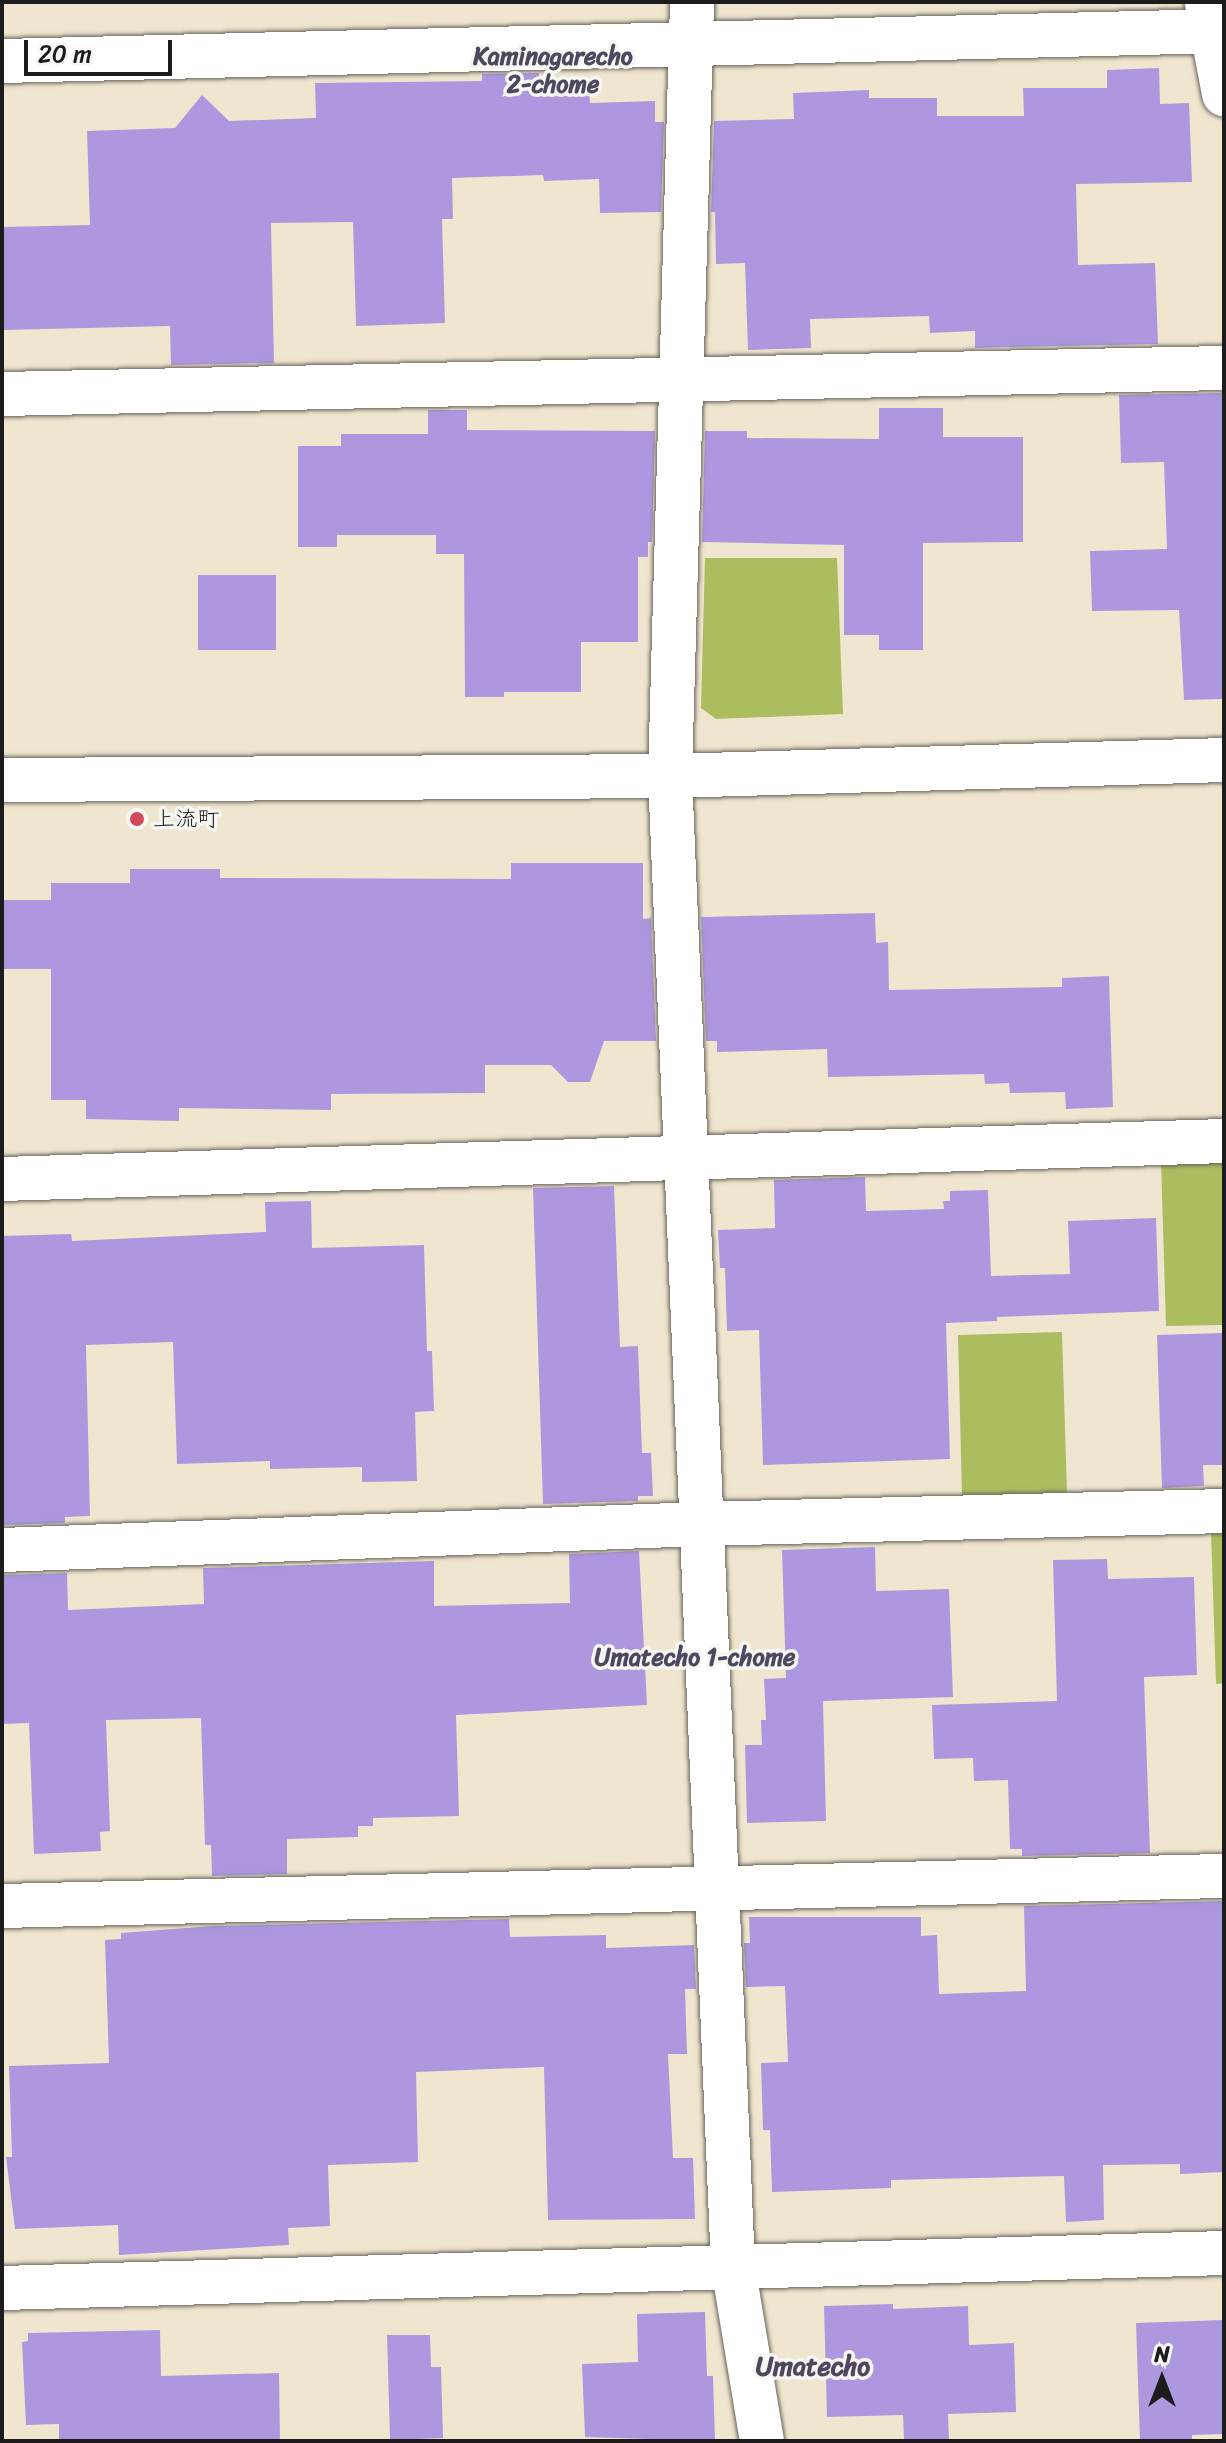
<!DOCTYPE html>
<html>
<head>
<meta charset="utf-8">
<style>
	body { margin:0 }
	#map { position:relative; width:1226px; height:2443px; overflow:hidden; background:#f0e6cf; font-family:Sriracha,"Klee One",sans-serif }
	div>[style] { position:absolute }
	.green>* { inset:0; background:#acbd60 }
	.building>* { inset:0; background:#ad98df }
	.roads { filter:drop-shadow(0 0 2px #66635b) drop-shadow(0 0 2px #66635b) }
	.minor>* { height:44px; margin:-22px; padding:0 22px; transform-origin:22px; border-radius:22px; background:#fff }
	.dots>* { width:22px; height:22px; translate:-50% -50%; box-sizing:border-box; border:4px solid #f6f6f2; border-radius:50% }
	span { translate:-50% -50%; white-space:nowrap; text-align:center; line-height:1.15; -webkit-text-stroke:7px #f6f6f2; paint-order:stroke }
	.poi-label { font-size:22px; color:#1c1c1c }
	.left { translate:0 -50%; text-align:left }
	.neighbourhood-label { font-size:24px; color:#4f4760; font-weight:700 }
	.quarter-label { font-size:26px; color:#4f4760; font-weight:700 }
	.frame { position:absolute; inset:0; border:4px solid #1c1c1c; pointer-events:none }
	.north { position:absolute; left:1122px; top:2339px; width:80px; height:80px; -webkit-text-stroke:6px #f6f6f2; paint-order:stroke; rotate:0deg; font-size:22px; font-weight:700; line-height:32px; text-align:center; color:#1c1c1c }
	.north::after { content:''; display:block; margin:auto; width:28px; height:36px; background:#1c1c1c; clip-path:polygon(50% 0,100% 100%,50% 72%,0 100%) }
	.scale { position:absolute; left:24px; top:40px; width:148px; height:36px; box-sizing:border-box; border:4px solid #1c1c1c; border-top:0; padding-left:10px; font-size:24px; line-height:28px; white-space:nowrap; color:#1c1c1c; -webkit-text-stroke:6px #f6f6f2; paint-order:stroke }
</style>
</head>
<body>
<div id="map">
	<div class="green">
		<div style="clip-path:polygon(705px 558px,837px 558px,843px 714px,716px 719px,701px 708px)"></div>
		<div style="clip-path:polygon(1224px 1159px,1224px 1325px,1166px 1326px,1161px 1161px)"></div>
		<div style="clip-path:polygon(1062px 1332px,1067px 1493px,962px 1496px,958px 1335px)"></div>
		<div style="clip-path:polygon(1224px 1531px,1224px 1683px,1216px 1684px,1211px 1532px)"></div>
	</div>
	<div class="building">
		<div style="clip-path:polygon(1159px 68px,1160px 104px,1189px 103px,1192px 182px,1076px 184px,1078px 265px,1155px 263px,1158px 344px,975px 348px,975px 331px,930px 333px,929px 316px,810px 319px,811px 348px,748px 350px,745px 263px,716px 264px,715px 212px,711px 212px,714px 121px,794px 119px,793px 93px,869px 90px,869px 98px,937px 98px,937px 116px,1024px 116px,1023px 88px,1107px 88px,1107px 70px)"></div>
		<div style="clip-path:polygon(539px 73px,539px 88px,589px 86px,590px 103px,655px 101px,655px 122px,664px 122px,661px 212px,600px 213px,599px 179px,544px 181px,543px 175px,452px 178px,453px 219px,442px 219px,445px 323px,356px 326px,353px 222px,271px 223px,274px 363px,171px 365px,170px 326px,4px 330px,2px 227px,90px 225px,87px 131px,175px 128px,202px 95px,229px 121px,316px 118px,315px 83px,482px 81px,482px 74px)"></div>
		<div style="clip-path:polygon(1224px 393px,1224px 699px,1184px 700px,1179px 610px,1092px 611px,1090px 551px,1167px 549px,1164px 462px,1121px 463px,1119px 395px)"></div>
		<div style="clip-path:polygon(879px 408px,943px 408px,943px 437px,1023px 437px,1023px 542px,923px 543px,923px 650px,879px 650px,879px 635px,844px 635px,844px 545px,702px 542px,705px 431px,747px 431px,747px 438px,879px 439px)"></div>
		<div style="clip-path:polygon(428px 410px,467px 410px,467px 430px,655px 431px,652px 542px,648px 542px,648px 557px,638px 557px,638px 642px,581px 642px,581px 692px,504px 692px,504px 697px,465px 697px,464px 554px,436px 554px,436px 535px,337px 535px,337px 547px,298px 547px,298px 446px,341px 446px,341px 434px,428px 434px)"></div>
		<div style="clip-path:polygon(198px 575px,276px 575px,276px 650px,198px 650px)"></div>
		<div style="clip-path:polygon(511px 863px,643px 863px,643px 919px,651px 918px,656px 1041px,604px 1041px,590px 1082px,568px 1082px,551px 1065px,485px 1065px,485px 1093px,331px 1094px,331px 1110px,179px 1108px,179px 1121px,86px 1119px,86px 1100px,51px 1100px,51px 969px,2px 969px,2px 900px,51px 900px,51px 883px,130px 883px,130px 869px,220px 869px,220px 878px,511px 879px)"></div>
		<div style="clip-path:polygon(875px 913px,876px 943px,888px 942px,889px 990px,1062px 987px,1062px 978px,1109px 976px,1113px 1107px,1066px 1109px,1065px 1092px,1010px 1093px,1009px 1083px,985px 1084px,984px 1074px,828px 1077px,827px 1049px,717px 1052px,717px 1041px,706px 1041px,701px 917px)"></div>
		<div style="clip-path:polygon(865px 1177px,866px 1211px,944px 1209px,943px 1201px,950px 1201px,950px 1191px,988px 1190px,991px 1276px,1070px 1274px,1068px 1221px,1156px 1218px,1159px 1311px,997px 1317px,997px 1321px,946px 1323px,950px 1459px,763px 1465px,759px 1330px,727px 1331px,725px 1268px,720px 1268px,718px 1230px,775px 1228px,774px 1180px)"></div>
		<div style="clip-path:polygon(614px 1186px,620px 1347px,638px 1346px,642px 1453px,651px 1453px,653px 1496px,638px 1496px,638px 1501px,543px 1504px,533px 1188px)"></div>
		<div style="clip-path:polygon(311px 1201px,312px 1248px,424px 1245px,427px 1351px,432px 1351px,434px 1411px,415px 1412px,417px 1481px,362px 1482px,362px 1467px,270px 1469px,270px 1461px,177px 1464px,173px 1342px,86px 1345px,90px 1516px,65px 1517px,65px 1523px,2px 1525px,2px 1236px,71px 1234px,72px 1241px,266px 1232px,265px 1202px)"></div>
		<div style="clip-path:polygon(1224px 1333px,1224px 1465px,1203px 1465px,1204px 1486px,1162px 1488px,1157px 1335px)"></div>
		<div style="clip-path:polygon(875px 1547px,876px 1591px,949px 1589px,953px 1697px,823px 1701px,826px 1821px,747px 1823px,745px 1745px,762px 1745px,761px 1720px,766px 1720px,764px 1679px,786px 1678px,782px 1550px)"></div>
		<div style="clip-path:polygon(639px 1551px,647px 1705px,456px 1715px,459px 1816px,373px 1818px,373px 1826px,358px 1826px,358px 1837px,287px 1839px,287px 1874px,212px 1876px,211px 1845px,205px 1845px,201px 1718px,106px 1720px,110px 1831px,100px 1832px,101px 1851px,34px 1854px,29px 1723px,2px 1724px,2px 1575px,67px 1573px,68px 1610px,204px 1604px,203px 1568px,434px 1561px,434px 1606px,570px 1603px,569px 1554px)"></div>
		<div style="clip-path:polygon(1107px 1559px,1108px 1579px,1194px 1577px,1197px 1675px,1144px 1677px,1150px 1853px,1022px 1856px,1022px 1849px,1010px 1849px,1008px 1780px,974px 1781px,973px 1758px,934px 1759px,932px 1705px,1057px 1701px,1053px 1560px)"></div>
		<div style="clip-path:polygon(1224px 1901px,1224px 2172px,1180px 2174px,1180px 2164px,1103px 2165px,1104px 2220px,1066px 2222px,1064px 2176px,891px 2180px,891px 2188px,772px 2192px,770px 2130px,763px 2130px,761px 2063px,788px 2062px,785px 1986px,746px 1987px,744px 1943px,750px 1943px,749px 1917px,921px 1917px,921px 1936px,937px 1935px,939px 1994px,1026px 1991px,1024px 1906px)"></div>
		<div style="clip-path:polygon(509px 1919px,510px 1937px,606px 1935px,606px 1948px,694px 1945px,696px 1989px,685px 1989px,687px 2054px,668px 2054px,673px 2158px,693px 2158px,695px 2219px,548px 2220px,544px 2067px,416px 2072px,418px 2162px,328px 2165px,330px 2226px,288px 2228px,289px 2245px,119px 2255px,118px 2225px,15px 2229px,6px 2157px,12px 2157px,9px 2066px,109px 2063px,105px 1940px,121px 1939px,121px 1933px,213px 1926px)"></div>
		<div style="clip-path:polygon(893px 2304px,893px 2309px,968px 2306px,969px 2345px,1014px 2343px,1016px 2412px,948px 2414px,949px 2441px,904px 2441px,903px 2415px,827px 2417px,824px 2306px)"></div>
		<div style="clip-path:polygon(705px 2312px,707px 2376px,713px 2376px,715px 2441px,585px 2437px,582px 2364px,638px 2362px,637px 2314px)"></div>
		<div style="clip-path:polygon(1224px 2320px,1224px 2434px,1192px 2435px,1192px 2440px,1140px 2441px,1136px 2323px)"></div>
		<div style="clip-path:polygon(160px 2330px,161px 2376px,279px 2373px,280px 2441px,59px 2441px,59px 2424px,26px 2425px,22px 2342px,28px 2341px,28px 2333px)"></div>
		<div style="clip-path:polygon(387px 2335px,430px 2335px,431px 2367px,441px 2367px,443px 2438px,390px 2440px)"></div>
	</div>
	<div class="roads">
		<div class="minor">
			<div style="left:692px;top:2px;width:774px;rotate:91.63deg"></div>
			<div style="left:670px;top:776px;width:1491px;rotate:87.58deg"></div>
			<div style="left:733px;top:2266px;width:177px;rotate:80.6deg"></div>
			<div style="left:1207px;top:4px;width:92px;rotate:79.3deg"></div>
			<div style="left:2px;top:61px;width:1222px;rotate:-1.41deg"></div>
			<div style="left:2px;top:394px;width:1222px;rotate:-1.22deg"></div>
			<div style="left:2px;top:780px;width:668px;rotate:-0.34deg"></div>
			<div style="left:670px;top:776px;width:554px;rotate:-1.65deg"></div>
			<div style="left:2px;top:1179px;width:1223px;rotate:-1.78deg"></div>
			<div style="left:2px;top:1550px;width:699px;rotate:-2.13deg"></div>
			<div style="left:701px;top:1524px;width:523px;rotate:-1.42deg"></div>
			<div style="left:2px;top:1906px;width:1222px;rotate:-1.41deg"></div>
			<div style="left:2px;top:2288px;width:1223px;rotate:-1.64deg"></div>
		</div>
	</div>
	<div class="dots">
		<div style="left:137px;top:819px;background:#d1495b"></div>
	</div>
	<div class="poi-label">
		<span class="left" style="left:153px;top:819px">上流町</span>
	</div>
	<div class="neighbourhood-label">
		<span style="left:553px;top:71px">Kaminagarecho<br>2-chome</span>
		<span style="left:695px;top:1658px">Umatecho 1-chome</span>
	</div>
	<div class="quarter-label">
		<span style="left:813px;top:2367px">Umatecho</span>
	</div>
	<div class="frame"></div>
	<div class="north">N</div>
	<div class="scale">20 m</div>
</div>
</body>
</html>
